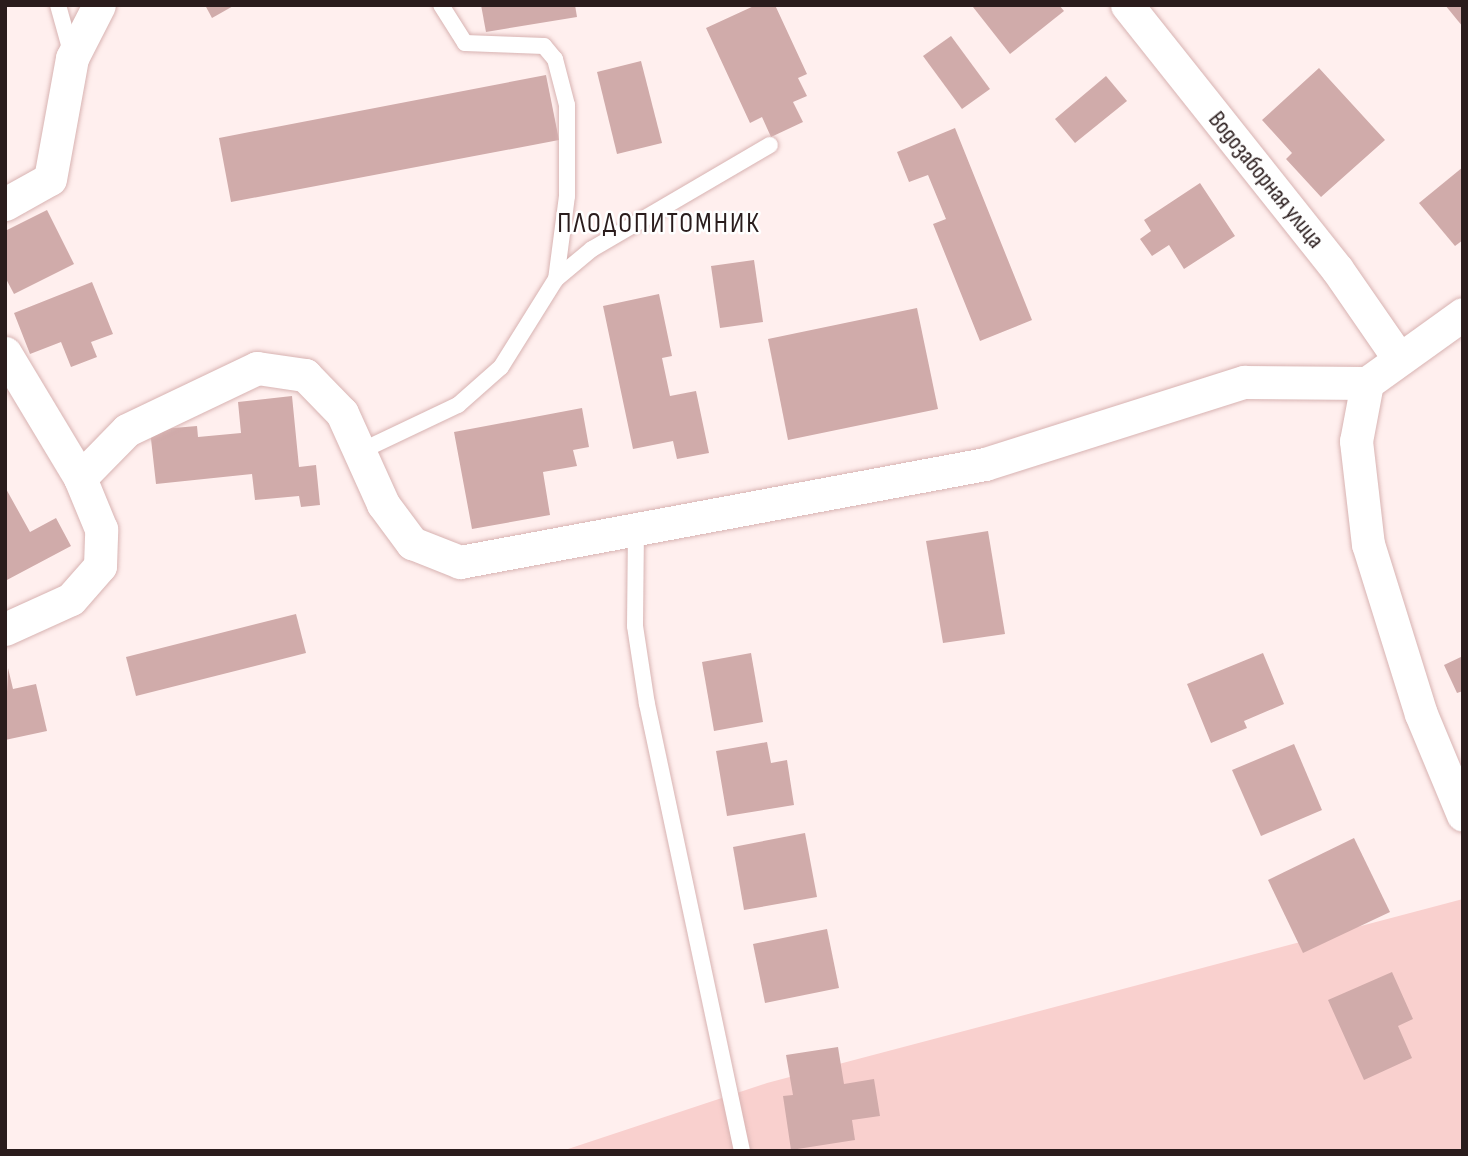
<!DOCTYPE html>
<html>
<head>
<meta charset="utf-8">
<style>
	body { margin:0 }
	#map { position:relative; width:1468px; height:1156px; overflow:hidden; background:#ffefee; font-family:"Sofia Sans Condensed",sans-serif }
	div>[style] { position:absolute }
	.green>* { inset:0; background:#f9d0ce }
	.building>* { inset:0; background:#d0abaa }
	.roads { filter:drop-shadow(0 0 2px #d8b3b2) drop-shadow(0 0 2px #d8b3b2) }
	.service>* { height:16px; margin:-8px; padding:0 8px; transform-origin:8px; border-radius:8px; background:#fff }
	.minor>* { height:33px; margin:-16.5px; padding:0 16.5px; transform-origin:16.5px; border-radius:16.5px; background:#fff }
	span { translate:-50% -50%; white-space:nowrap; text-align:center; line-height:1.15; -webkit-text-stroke:5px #fff; paint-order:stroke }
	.street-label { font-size:24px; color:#2a1c1c }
	.quarter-label { font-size:28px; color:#2a1c1c; letter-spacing:2px }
	.frame { position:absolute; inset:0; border:7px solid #2a1c1c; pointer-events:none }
</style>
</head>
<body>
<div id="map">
	<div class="green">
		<div style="clip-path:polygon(1463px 899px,1463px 1151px,562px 1151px,767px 1083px)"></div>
	</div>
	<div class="building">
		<div style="clip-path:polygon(205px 5px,235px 5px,212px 18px)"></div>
		<div style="clip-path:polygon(481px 5px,575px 5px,577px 17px,486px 32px)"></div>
		<div style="clip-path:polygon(756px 5px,775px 5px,807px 74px,798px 78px,807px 96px,793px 102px,803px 122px,771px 137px,762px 117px,750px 123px,706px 28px)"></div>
		<div style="clip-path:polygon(1059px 5px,1064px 11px,1010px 54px,973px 7px)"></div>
		<div style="clip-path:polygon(1445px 5px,1463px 5px,1463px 27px)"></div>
		<div style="clip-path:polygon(951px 36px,990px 89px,962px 109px,923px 56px)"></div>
		<div style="clip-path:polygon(641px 61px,662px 143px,617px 154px,597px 72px)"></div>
		<div style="clip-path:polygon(1319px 68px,1385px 140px,1321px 197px,1286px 159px,1292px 153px,1262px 120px)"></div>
		<div style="clip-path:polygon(546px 75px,559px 140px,231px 202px,219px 138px)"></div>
		<div style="clip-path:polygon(1106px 76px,1127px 101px,1075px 143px,1055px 119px)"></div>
		<div style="clip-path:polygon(955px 128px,1032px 320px,980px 341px,933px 224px,946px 219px,928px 175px,909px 182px,897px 152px)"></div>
		<div style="clip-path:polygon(1463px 167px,1463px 240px,1455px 246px,1419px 203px)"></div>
		<div style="clip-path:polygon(1200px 183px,1235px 236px,1184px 269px,1169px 245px,1152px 256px,1140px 239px,1151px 231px,1144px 220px)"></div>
		<div style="clip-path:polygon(47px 210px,74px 264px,14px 294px,5px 277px,5px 231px)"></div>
		<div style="clip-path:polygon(754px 260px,763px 322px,720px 328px,711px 266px)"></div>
		<div style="clip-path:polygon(92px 282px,113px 334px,91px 342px,97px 357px,71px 367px,61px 342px,30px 354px,14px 313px)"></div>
		<div style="clip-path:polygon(659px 294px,672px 356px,662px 358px,670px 396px,696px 391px,709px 453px,677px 459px,673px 441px,633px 449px,603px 306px)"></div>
		<div style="clip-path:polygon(917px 308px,938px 409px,788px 440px,768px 339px)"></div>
		<div style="clip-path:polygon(292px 396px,299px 467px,316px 465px,320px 505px,301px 507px,299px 496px,255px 500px,252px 474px,156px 484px,150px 430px,197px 426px,198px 437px,241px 433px,238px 402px)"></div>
		<div style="clip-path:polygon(582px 408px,589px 447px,573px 450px,577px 466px,543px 472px,550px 515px,472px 529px,454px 432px)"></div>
		<div style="clip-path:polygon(5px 487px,30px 532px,56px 518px,71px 546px,5px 581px)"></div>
		<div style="clip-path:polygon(988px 531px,1005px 634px,943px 643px,926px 541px)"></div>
		<div style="clip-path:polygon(296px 614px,306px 653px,136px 696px,126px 657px)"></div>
		<div style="clip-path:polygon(751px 653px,763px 722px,714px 731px,702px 662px)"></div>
		<div style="clip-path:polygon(1263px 653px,1284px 704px,1244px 721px,1247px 728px,1211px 743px,1187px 684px)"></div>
		<div style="clip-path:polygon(1463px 656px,1463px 691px,1457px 693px,1444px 665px)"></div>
		<div style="clip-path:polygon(8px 668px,13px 689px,36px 684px,47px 731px,5px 740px)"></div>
		<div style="clip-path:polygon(767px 742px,771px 763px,787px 760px,794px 805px,727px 816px,716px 751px)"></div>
		<div style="clip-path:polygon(1294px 744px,1322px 810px,1261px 836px,1232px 770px)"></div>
		<div style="clip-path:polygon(805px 833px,817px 897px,744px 910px,733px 847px)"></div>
		<div style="clip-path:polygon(1354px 838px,1390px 912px,1303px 953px,1268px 880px)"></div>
		<div style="clip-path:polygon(827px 929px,839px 988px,765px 1003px,753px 944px)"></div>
		<div style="clip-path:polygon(1392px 972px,1413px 1019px,1398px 1026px,1412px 1058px,1364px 1080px,1328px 1000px)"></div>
		<div style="clip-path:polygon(838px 1047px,844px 1084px,874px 1079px,880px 1116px,852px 1120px,855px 1140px,791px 1150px,783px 1096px,793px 1095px,786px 1055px)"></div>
	</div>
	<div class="roads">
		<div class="service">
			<div style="left:58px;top:5px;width:49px;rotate:74.5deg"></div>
			<div style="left:441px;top:5px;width:45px;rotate:57.7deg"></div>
			<div style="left:465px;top:43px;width:79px;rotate:2.2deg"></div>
			<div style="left:544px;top:46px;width:17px;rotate:50deg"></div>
			<div style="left:555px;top:59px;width:48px;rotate:75.4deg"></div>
			<div style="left:567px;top:105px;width:91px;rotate:90deg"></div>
			<div style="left:567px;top:196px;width:84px;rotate:97.5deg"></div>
			<div style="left:359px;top:452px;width:110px;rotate:-25.4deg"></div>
			<div style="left:458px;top:405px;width:57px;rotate:-41.5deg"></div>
			<div style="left:501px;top:367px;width:104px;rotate:-58deg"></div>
			<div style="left:556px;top:279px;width:47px;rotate:-39.8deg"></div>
			<div style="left:592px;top:249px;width:206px;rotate:-30.3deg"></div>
			<div style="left:636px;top:529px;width:97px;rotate:90.6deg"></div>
			<div style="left:635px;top:626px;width:79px;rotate:81.3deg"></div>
			<div style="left:647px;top:704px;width:457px;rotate:78deg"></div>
		</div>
		<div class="minor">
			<div style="left:1127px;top:5px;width:337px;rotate:51.5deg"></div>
			<div style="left:1337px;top:269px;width:109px;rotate:55.4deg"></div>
			<div style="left:5px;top:204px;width:51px;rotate:-29.1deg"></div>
			<div style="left:50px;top:179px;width:123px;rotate:-79.7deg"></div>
			<div style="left:72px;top:58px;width:59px;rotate:-63deg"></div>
			<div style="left:5px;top:353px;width:146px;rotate:59deg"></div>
			<div style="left:1367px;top:383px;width:59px;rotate:100.7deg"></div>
			<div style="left:1356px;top:441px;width:104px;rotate:83.4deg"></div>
			<div style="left:1368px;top:544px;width:178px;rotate:72.7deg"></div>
			<div style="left:1421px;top:714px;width:109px;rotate:67.4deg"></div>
			<div style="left:5px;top:629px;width:72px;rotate:-24.4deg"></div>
			<div style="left:71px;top:599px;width:44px;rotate:-48.7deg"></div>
			<div style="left:100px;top:566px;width:37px;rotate:-88deg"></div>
			<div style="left:101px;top:529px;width:55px;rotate:-112.4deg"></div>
			<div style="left:80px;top:478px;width:67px;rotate:-45.6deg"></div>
			<div style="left:127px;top:430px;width:144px;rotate:-25.5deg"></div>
			<div style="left:257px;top:368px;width:49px;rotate:8.3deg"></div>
			<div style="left:305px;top:375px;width:53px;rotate:45.8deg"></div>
			<div style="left:342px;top:413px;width:100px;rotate:65.7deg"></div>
			<div style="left:383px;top:504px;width:49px;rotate:53.4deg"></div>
			<div style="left:412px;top:543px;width:52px;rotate:21.6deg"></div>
			<div style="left:460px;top:562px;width:534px;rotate:-10.57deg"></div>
			<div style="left:985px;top:464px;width:272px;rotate:-17.6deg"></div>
			<div style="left:1244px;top:382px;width:123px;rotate:0.5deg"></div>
			<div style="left:1367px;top:383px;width:118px;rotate:-35.7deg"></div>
		</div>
	</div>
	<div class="street-label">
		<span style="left:1266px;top:180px;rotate:51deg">Водозаборная улица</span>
	</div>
	<div class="quarter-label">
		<span style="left:659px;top:224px">ПЛОДОПИТОМНИК</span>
	</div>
	<div class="frame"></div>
</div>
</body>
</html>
